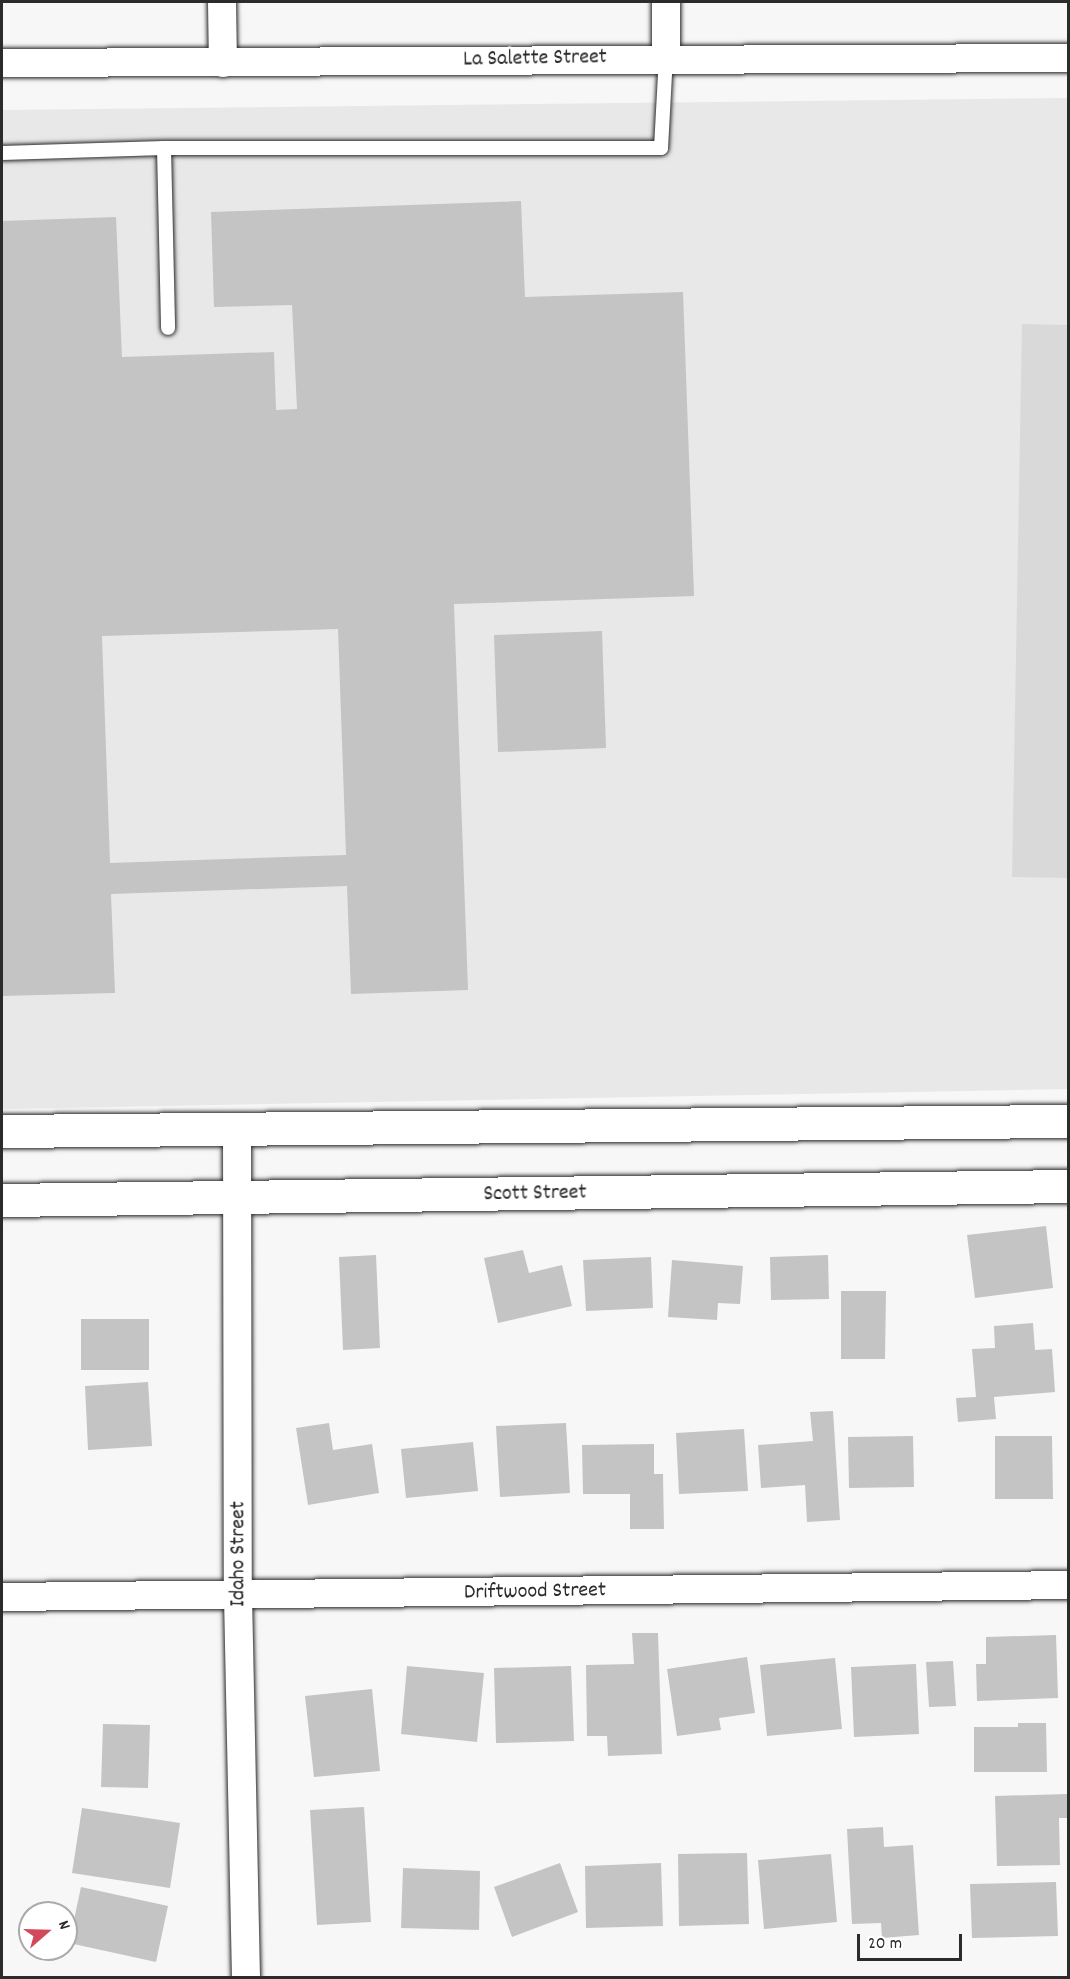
<!DOCTYPE html>
<html>
<head>
<meta charset="utf-8">
<style>
	body { margin:0 }
	#map { position:relative; width:1070px; height:1979px; overflow:hidden; background:#f7f7f7; font-family:Dekko,sans-serif }
	div>[style] { position:absolute }
	.built>* { inset:0; background:#e8e8e8 }
	.green>* { inset:0; background:#d9d9d9 }
	.building>* { inset:0; background:#c4c4c4 }
	.roads { filter:drop-shadow(0 0 2px #2b2b2b) drop-shadow(0 0 2px #2b2b2b) }
	.service>* { height:14px; margin:-7px; padding:0 7px; transform-origin:7px; border-radius:7px; background:#fff }
	.minor>* { height:28px; margin:-14px; padding:0 14px; transform-origin:14px; border-radius:14px; background:#fff }
	.secondary>* { height:33px; margin:-16.5px; padding:0 16.5px; transform-origin:16.5px; border-radius:16.5px; background:#fff }
	span { translate:-50% -50%; white-space:nowrap; text-align:center; line-height:1.15; -webkit-text-stroke:5px #fff; paint-order:stroke }
	.street-label { font-size:22px; color:#2b2b2b }
	.frame { position:absolute; inset:0; border:3px solid #2b2b2b; pointer-events:none }
	.north { position:absolute; left:18px; top:1901px; width:60px; height:60px; box-sizing:border-box; background:#fff; border:2px solid #aaa; border-radius:50%; rotate:70deg; font-size:16px; font-weight:700; line-height:24px; text-align:center; color:#2b2b2b }
	.north::after { content:''; display:block; margin:auto; width:21px; height:27px; background:#d1495b; clip-path:polygon(50% 0,100% 100%,50% 72%,0 100%) }
	.scale { position:absolute; left:857px; top:1934px; width:105px; height:27px; box-sizing:border-box; border:3px solid #2b2b2b; border-top:0; padding-left:8px; font-size:18px; line-height:21px; white-space:nowrap; color:#2b2b2b; -webkit-text-stroke:4px #fff; paint-order:stroke }
</style>
</head>
<body>
<div id="map">
	<div class="built">
		<div style="clip-path:polygon(1068px 98px,1068px 1089px,2px 1109px,2px 110px)"></div>
	</div>
	<div class="green">
		<div style="clip-path:polygon(1022px 324px,1068px 325px,1068px 878px,1012px 877px)"></div>
	</div>
	<div class="building">
		<div style="clip-path:polygon(evenodd,521px 201px,525px 297px,683px 292px,694px 596px,454px 604px,468px 990px,351px 994px,347px 886px,111px 894px,115px 993px,2px 996px,2px 221px,116px 217px,122px 357px,274px 352px,276px 410px,297px 409px,292px 305px,214px 307px,211px 212px,521px 201px,338px 629px,346px 855px,110px 863px,102px 636px,338px 629px)"></div>
		<div style="clip-path:polygon(602px 631px,606px 748px,498px 752px,494px 635px)"></div>
		<div style="clip-path:polygon(1046px 1226px,1053px 1288px,975px 1298px,967px 1235px)"></div>
		<div style="clip-path:polygon(523px 1250px,529px 1273px,562px 1265px,572px 1306px,498px 1323px,484px 1258px)"></div>
		<div style="clip-path:polygon(376px 1255px,380px 1348px,343px 1350px,339px 1257px)"></div>
		<div style="clip-path:polygon(828px 1255px,829px 1299px,771px 1300px,770px 1257px)"></div>
		<div style="clip-path:polygon(651px 1257px,653px 1308px,586px 1311px,583px 1260px)"></div>
		<div style="clip-path:polygon(672px 1260px,743px 1266px,740px 1304px,718px 1303px,717px 1320px,668px 1317px)"></div>
		<div style="clip-path:polygon(841px 1291px,886px 1291px,885px 1359px,841px 1359px)"></div>
		<div style="clip-path:polygon(81px 1319px,149px 1319px,149px 1370px,81px 1370px)"></div>
		<div style="clip-path:polygon(1033px 1323px,1035px 1350px,1052px 1349px,1055px 1392px,994px 1397px,996px 1419px,958px 1422px,956px 1398px,976px 1397px,972px 1349px,995px 1348px,994px 1326px)"></div>
		<div style="clip-path:polygon(148px 1382px,152px 1446px,88px 1450px,85px 1386px)"></div>
		<div style="clip-path:polygon(833px 1411px,840px 1520px,807px 1522px,805px 1485px,761px 1488px,758px 1445px,813px 1441px,810px 1412px)"></div>
		<div style="clip-path:polygon(329px 1423px,333px 1450px,372px 1444px,379px 1493px,308px 1505px,296px 1428px)"></div>
		<div style="clip-path:polygon(566px 1423px,570px 1493px,500px 1497px,496px 1426px)"></div>
		<div style="clip-path:polygon(744px 1429px,748px 1491px,679px 1494px,676px 1433px)"></div>
		<div style="clip-path:polygon(913px 1436px,914px 1487px,849px 1488px,848px 1437px)"></div>
		<div style="clip-path:polygon(995px 1436px,1052px 1436px,1053px 1499px,995px 1499px)"></div>
		<div style="clip-path:polygon(473px 1442px,478px 1491px,406px 1498px,401px 1449px)"></div>
		<div style="clip-path:polygon(654px 1444px,654px 1474px,663px 1474px,664px 1529px,630px 1529px,630px 1494px,583px 1494px,582px 1445px)"></div>
		<div style="clip-path:polygon(632px 1633px,658px 1633px,662px 1754px,608px 1756px,607px 1736px,587px 1736px,586px 1665px,634px 1664px)"></div>
		<div style="clip-path:polygon(1056px 1635px,1058px 1698px,977px 1701px,976px 1664px,986px 1664px,986px 1637px)"></div>
		<div style="clip-path:polygon(747px 1657px,755px 1713px,719px 1718px,721px 1730px,677px 1736px,667px 1669px)"></div>
		<div style="clip-path:polygon(835px 1658px,842px 1729px,767px 1736px,760px 1665px)"></div>
		<div style="clip-path:polygon(953px 1661px,956px 1706px,929px 1707px,926px 1662px)"></div>
		<div style="clip-path:polygon(916px 1664px,919px 1734px,854px 1737px,851px 1667px)"></div>
		<div style="clip-path:polygon(407px 1666px,484px 1673px,477px 1742px,401px 1734px)"></div>
		<div style="clip-path:polygon(571px 1666px,574px 1741px,496px 1743px,494px 1668px)"></div>
		<div style="clip-path:polygon(372px 1689px,380px 1771px,314px 1777px,305px 1696px)"></div>
		<div style="clip-path:polygon(1018px 1723px,1046px 1723px,1047px 1772px,974px 1772px,974px 1727px,1018px 1727px)"></div>
		<div style="clip-path:polygon(103px 1724px,150px 1725px,148px 1788px,101px 1787px)"></div>
		<div style="clip-path:polygon(1068px 1794px,1068px 1818px,1059px 1818px,1060px 1865px,997px 1866px,995px 1796px)"></div>
		<div style="clip-path:polygon(364px 1807px,371px 1922px,317px 1925px,310px 1810px)"></div>
		<div style="clip-path:polygon(82px 1808px,180px 1823px,170px 1888px,72px 1873px)"></div>
		<div style="clip-path:polygon(883px 1827px,884px 1847px,913px 1845px,919px 1935px,882px 1938px,881px 1923px,852px 1924px,847px 1829px)"></div>
		<div style="clip-path:polygon(747px 1853px,749px 1924px,679px 1926px,678px 1854px)"></div>
		<div style="clip-path:polygon(831px 1854px,837px 1922px,764px 1929px,758px 1860px)"></div>
		<div style="clip-path:polygon(560px 1863px,578px 1912px,512px 1937px,494px 1887px)"></div>
		<div style="clip-path:polygon(661px 1863px,663px 1926px,586px 1928px,585px 1866px)"></div>
		<div style="clip-path:polygon(403px 1868px,480px 1871px,479px 1930px,401px 1928px)"></div>
		<div style="clip-path:polygon(1056px 1882px,1058px 1936px,972px 1938px,970px 1884px)"></div>
		<div style="clip-path:polygon(81px 1887px,168px 1906px,156px 1962px,69px 1943px)"></div>
	</div>
	<div class="roads">
		<div class="service">
			<div style="left:164px;top:148px;width:180px;rotate:88.7deg"></div>
			<div style="left:2px;top:153px;width:162px;rotate:-1.8deg"></div>
			<div style="left:164px;top:148px;width:497px"></div>
			<div style="left:661px;top:148px;width:91px;rotate:-86.9deg"></div>
		</div>
		<div class="minor">
			<div style="left:222px;top:2px;width:61px;rotate:89.1deg"></div>
			<div style="left:666px;top:2px;width:55px;rotate:90deg"></div>
			<div style="left:2px;top:63px;width:1066px;rotate:-0.27deg"></div>
			<div style="left:237px;top:1130px;width:466px;rotate:89.9deg"></div>
			<div style="left:238px;top:1596px;width:382px;rotate:88.8deg"></div>
			<div style="left:2px;top:1597px;width:1066px;rotate:-0.64deg"></div>
		</div>
		<div class="secondary">
			<div style="left:2px;top:1131px;width:1066px;rotate:-0.54deg"></div>
			<div style="left:2px;top:1200px;width:1066px;rotate:-0.75deg"></div>
		</div>
	</div>
	<div class="street-label">
		<span style="left:535px;top:59px;rotate:-1deg">La Salette Street</span>
		<span style="left:535px;top:1194px;rotate:-1deg">Scott Street</span>
		<span style="left:239px;top:1554px;rotate:-90deg">Idaho Street</span>
		<span style="left:535px;top:1592px;rotate:-1deg">Driftwood Street</span>
	</div>
	<div class="frame"></div>
	<div class="north">N</div>
	<div class="scale">20 m</div>
</div>
</body>
</html>
